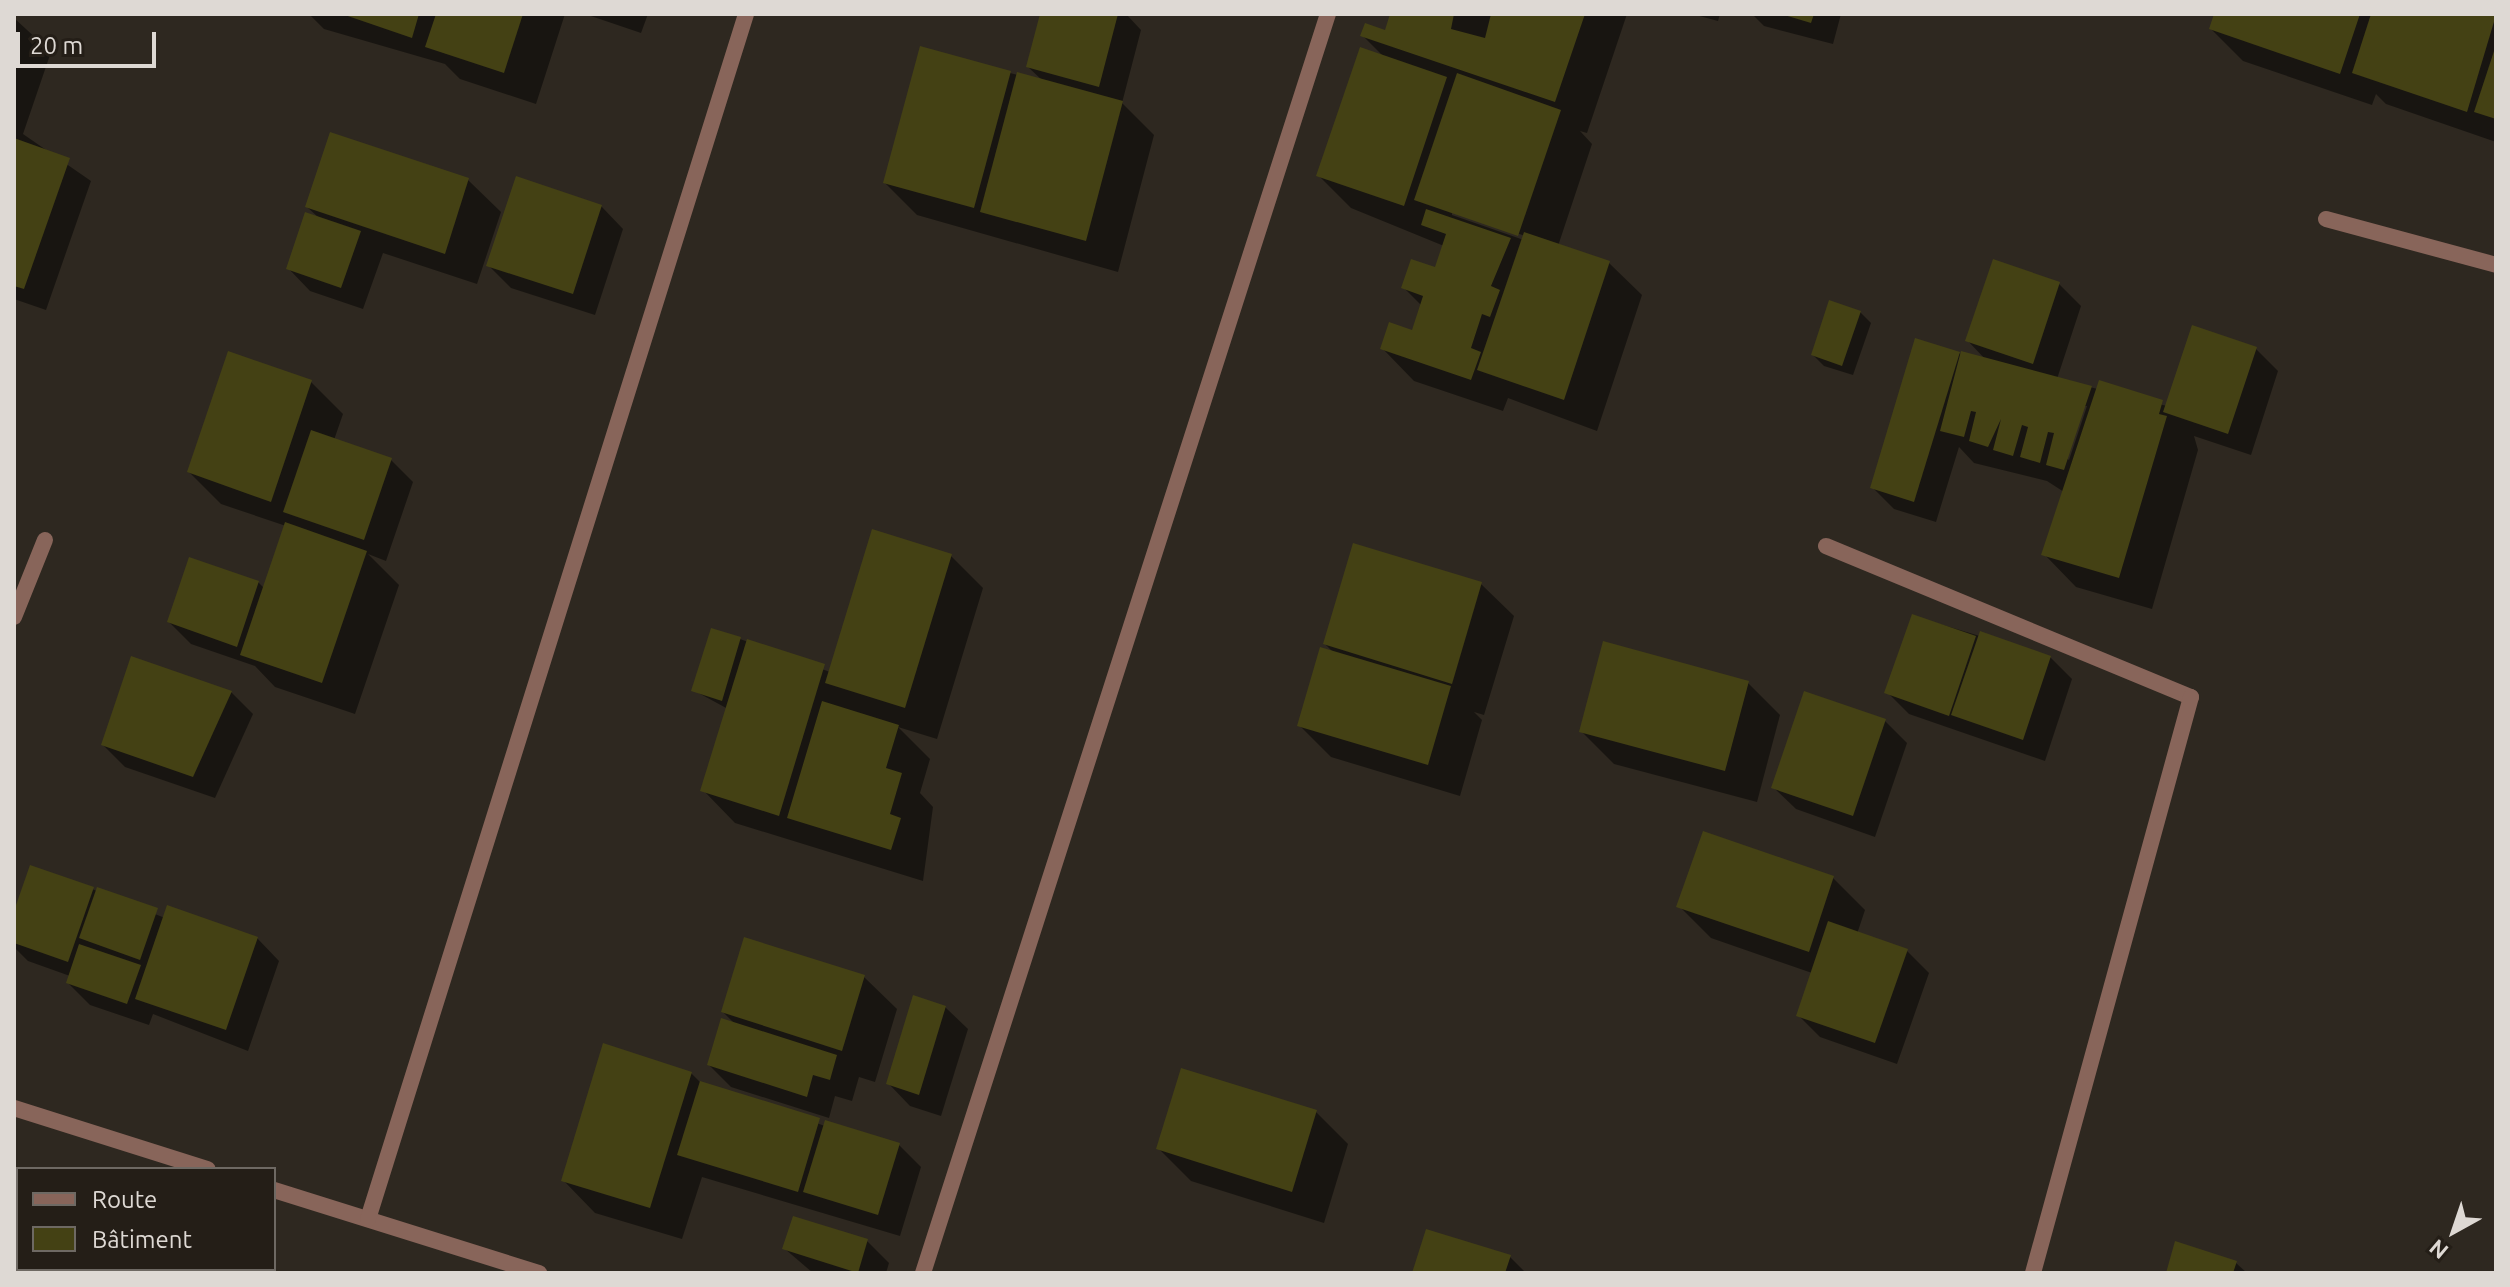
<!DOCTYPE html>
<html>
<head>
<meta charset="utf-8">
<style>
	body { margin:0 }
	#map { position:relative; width:2510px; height:1287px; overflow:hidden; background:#2e2820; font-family:Ubuntu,sans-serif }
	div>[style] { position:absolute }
	.shadow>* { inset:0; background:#0007 }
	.building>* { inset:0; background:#444114 }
	.minor>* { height:16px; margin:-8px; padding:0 8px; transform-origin:8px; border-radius:8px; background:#88655a }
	span { translate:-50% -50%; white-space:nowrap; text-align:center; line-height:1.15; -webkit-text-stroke:6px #241e17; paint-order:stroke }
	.frame { position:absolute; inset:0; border:16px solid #ded9d4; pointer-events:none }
	.legend { position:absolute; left:16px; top:1167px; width:260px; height:104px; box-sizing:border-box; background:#241e17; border:2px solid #6e6963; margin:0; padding:10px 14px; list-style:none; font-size:24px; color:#ded9d4 }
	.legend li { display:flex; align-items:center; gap:16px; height:40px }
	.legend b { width:40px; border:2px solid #6e6963 }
	.north { position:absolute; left:2414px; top:1191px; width:80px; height:80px; -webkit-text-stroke:6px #241e17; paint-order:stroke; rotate:220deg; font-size:22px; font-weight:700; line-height:32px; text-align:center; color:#ded9d4 }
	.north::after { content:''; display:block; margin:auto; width:28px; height:36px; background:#ded9d4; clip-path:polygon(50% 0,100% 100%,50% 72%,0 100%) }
	.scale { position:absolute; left:16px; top:32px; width:140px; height:36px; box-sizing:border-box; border:4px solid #ded9d4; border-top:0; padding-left:10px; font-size:24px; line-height:28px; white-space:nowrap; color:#ded9d4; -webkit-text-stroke:6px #241e17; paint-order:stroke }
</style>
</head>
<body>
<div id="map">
	<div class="shadow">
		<div style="clip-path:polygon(309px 14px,565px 14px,536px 104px,460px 79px,445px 64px,324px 29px)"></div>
		<div style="clip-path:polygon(585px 14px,648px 14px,641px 33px)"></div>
		<div style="clip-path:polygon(1042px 14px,1126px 14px,1141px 30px,1122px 103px,1154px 135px,1118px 272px,917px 215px,885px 183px,1010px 73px,1043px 81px,1028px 67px)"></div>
		<div style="clip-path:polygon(evenodd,1391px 14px,1627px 14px,1587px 133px,1580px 131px,1592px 144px,1558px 246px,1609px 263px,1642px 295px,1597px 431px,1508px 398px,1503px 411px,1414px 381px,1382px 348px,1413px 332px,1422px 306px,1404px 288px,1436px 269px,1444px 246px,1351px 208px,1319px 176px,1384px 57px,1363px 36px,1386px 33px,1391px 14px,1452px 211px,1528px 237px,1527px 241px,1452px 215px,1452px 211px)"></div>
		<div style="clip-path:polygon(1692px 14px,1720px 14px,1718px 21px)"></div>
		<div style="clip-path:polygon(1752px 14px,1841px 14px,1833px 44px,1764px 26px)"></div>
		<div style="clip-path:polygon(2216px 14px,2496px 17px,2496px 142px,2386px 104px,2376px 94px,2372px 105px,2243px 61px,2211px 29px)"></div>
		<div style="clip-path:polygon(14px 18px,51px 52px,23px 134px,91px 181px,46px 310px,14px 299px)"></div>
		<div style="clip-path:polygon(468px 180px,501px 212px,477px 284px,383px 253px,363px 309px,310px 291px,288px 268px,319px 218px,307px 207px)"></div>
		<div style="clip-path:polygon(601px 206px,623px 229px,595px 315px,511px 288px,489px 266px)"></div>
		<div style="clip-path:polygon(evenodd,2059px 284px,2081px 306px,2057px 379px,2167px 406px,2256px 349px,2278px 371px,2251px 455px,2194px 436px,2198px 450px,2152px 609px,2076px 587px,2044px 554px,2064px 492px,2047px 481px,1974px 463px,1959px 447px,1936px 522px,1894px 509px,1872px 487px,1958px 353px,1986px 360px,1967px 340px,2059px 284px,2083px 406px,2087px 406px,2069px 460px,2066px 458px,2083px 406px)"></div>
		<div style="clip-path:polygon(1860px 312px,1871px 323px,1853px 375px,1824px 366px,1813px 355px)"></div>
		<div style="clip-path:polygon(311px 382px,343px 414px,334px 440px,391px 460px,413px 482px,386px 561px,368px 554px,399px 585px,355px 714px,275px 687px,255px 666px,191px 644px,169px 622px,258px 582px,265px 589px,286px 526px,221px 504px,189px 472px)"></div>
		<div style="clip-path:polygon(951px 556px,983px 588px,937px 739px,898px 727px,930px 759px,920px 793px,933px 807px,923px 881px,735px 823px,703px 790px,728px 709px,693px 690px,740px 639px,830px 672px)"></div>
		<div style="clip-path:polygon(1481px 584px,1514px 616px,1484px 715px,1474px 712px,1482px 720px,1460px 796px,1331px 757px,1299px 725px,1335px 654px,1325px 644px)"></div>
		<div style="clip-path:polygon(1913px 616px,2050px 657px,2072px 679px,2045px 761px,1909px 714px,1887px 692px)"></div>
		<div style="clip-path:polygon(1748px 683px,1780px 715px,1757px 802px,1614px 764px,1582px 732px)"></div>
		<div style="clip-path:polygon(231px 692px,253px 714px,215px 798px,125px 767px,103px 745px)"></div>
		<div style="clip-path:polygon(1885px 721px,1907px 743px,1875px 837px,1796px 809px,1773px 787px)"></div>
		<div style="clip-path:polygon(1833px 878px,1865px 910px,1857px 934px,1907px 951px,1929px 973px,1897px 1064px,1820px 1037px,1798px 1015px,1812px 973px,1711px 938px,1679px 906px)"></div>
		<div style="clip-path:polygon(92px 889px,165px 918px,257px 938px,279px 961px,248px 1051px,153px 1014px,149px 1025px,90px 1005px,68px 983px,70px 976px,28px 961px,14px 947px,14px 917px)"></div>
		<div style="clip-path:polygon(864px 977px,897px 1009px,875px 1082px,859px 1077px,852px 1101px,835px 1096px,829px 1118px,731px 1087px,709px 1065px,737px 1026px,723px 1012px)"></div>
		<div style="clip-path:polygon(945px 1007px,968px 1029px,941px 1116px,910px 1106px,888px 1083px)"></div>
		<div style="clip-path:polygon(691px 1073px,701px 1083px,825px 1126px,899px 1145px,921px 1167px,900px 1236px,702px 1177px,682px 1239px,595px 1213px,563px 1180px)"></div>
		<div style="clip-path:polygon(1316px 1112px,1348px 1144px,1324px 1223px,1191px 1181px,1159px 1149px)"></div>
		<div style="clip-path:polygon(867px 1241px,889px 1263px,886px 1273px,813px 1273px,785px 1249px)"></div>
		<div style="clip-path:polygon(1510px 1257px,1526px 1273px,1414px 1273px)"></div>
		<div style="clip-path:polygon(2236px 1263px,2247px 1273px,2168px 1273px)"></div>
	</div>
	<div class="building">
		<div style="clip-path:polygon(342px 14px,419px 14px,412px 38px)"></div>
		<div style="clip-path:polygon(436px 14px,523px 14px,504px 73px,425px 47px)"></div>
		<div style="clip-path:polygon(1040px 14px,1118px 14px,1099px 87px,1026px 67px)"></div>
		<div style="clip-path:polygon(1390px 14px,1454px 14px,1451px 29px,1485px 38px,1491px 14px,1585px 14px,1555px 102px,1360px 36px,1365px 23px,1385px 30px)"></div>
		<div style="clip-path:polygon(1781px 14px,1814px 14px,1811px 23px)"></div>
		<div style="clip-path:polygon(2214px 14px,2360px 14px,2340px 74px,2209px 29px)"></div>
		<div style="clip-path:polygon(2371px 14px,2496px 15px,2467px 112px,2352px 73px)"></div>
		<div style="clip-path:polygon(920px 46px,1011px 71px,974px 208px,883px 183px)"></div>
		<div style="clip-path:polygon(1360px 47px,1447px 77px,1404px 206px,1316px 176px)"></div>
		<div style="clip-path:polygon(2495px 48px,2496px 49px,2496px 119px,2474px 112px)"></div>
		<div style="clip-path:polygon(1017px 72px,1123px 101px,1086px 241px,980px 212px)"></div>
		<div style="clip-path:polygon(1457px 73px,1561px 110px,1518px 236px,1414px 200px)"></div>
		<div style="clip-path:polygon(330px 132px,469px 178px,445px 254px,305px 207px)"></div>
		<div style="clip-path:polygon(14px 138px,70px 158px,24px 289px,14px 286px)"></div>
		<div style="clip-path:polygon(516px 176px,602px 205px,573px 294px,486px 266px)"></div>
		<div style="clip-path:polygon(1426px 209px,1511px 238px,1491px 286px,1500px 290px,1490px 317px,1482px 314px,1471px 348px,1481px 352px,1471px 380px,1380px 349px,1389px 322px,1412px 330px,1423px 296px,1401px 288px,1411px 259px,1435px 267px,1446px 234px,1421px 225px)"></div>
		<div style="clip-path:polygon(305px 212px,361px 231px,341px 288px,286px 269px)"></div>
		<div style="clip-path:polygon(1524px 232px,1610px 261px,1564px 400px,1477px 370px)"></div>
		<div style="clip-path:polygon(1993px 259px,2060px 282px,2033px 364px,1965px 341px)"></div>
		<div style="clip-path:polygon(1829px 300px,1861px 311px,1842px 366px,1811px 355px)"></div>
		<div style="clip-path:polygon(2192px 325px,2257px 347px,2228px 434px,2163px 412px)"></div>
		<div style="clip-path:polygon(1915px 338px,1960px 352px,1914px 502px,1870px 488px)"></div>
		<div style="clip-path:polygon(228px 351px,312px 380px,271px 502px,187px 472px)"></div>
		<div style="clip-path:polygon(1961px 351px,2092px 386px,2064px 470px,2046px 465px,2054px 433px,2048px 432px,2040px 463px,2020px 457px,2028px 427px,2022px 425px,2013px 456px,1993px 450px,2001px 419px,1988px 447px,1969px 441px,1976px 412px,1971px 411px,1964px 437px,1940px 431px)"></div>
		<div style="clip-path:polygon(2099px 380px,2163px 400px,2159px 414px,2167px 416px,2119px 578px,2041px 555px)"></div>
		<div style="clip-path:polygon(311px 430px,392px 458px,364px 540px,283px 512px)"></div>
		<div style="clip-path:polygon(285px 522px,367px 551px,322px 683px,240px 655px)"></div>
		<div style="clip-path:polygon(872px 529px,952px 554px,905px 708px,825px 683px)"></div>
		<div style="clip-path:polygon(1353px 543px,1482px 582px,1452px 684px,1323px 644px)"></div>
		<div style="clip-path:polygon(189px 557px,259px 581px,237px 647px,167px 622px)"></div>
		<div style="clip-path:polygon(1912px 614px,1976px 636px,1949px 716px,1884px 693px)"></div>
		<div style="clip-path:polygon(711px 628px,741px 637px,722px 701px,691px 691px)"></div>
		<div style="clip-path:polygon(1980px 631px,2051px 656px,2023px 740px,1951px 715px)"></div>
		<div style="clip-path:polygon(747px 639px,825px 664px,779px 816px,700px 791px)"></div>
		<div style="clip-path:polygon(1603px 641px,1749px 681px,1725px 771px,1579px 732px)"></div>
		<div style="clip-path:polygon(1320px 647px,1451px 686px,1428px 765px,1297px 726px)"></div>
		<div style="clip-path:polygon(131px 656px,232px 691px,193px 777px,101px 745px)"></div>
		<div style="clip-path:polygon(1804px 691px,1886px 719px,1853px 816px,1771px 788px)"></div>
		<div style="clip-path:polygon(822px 701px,899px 725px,886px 768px,902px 773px,890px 814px,901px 818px,891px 850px,787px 818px)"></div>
		<div style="clip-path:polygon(1703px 831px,1834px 876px,1809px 952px,1676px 907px)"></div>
		<div style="clip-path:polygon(30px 865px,94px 887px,68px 962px,14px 943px,14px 911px)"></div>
		<div style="clip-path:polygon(97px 887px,158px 908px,140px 960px,79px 938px)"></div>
		<div style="clip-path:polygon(167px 905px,258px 937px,226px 1030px,135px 999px)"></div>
		<div style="clip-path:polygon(1828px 921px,1908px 949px,1875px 1043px,1796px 1016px)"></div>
		<div style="clip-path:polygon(744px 937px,865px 975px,842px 1051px,721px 1012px)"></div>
		<div style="clip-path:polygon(79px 944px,141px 965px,127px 1004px,66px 983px)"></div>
		<div style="clip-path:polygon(913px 995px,946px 1006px,919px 1095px,886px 1084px)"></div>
		<div style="clip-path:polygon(721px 1018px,837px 1055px,830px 1080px,813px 1075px,807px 1097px,707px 1065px)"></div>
		<div style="clip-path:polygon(603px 1043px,692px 1072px,650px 1208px,561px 1181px)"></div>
		<div style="clip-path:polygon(1181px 1068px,1317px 1110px,1292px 1192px,1156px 1149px)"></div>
		<div style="clip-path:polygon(700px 1081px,820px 1118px,798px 1192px,677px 1155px)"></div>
		<div style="clip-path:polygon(825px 1120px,900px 1143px,878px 1215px,803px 1192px)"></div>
		<div style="clip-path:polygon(793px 1216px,868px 1239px,858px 1273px,782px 1249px)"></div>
		<div style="clip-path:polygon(1426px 1229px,1511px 1255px,1505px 1273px,1412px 1273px)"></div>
		<div style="clip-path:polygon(2175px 1241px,2237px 1261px,2233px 1273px,2166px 1273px)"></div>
	</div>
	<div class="minor">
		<div style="left:2326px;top:219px;width:176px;rotate:15.1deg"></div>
		<div style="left:1826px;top:546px;width:395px;rotate:22.5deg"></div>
		<div style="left:2191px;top:697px;width:597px;rotate:105.34deg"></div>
		<div style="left:14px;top:617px;width:83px;rotate:-68.1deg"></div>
		<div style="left:14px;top:1108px;width:203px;rotate:17.5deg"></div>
		<div style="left:274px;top:1190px;width:278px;rotate:17.4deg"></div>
		<div style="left:368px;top:1219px;width:1263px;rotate:-72.58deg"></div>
		<div style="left:923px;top:1273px;width:1323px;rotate:-72.17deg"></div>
	</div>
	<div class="frame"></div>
	<ul class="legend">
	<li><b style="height:10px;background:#88655a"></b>Route</li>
	<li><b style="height:22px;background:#444114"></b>Bâtiment</li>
	</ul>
	<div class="north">N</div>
	<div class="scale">20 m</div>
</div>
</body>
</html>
